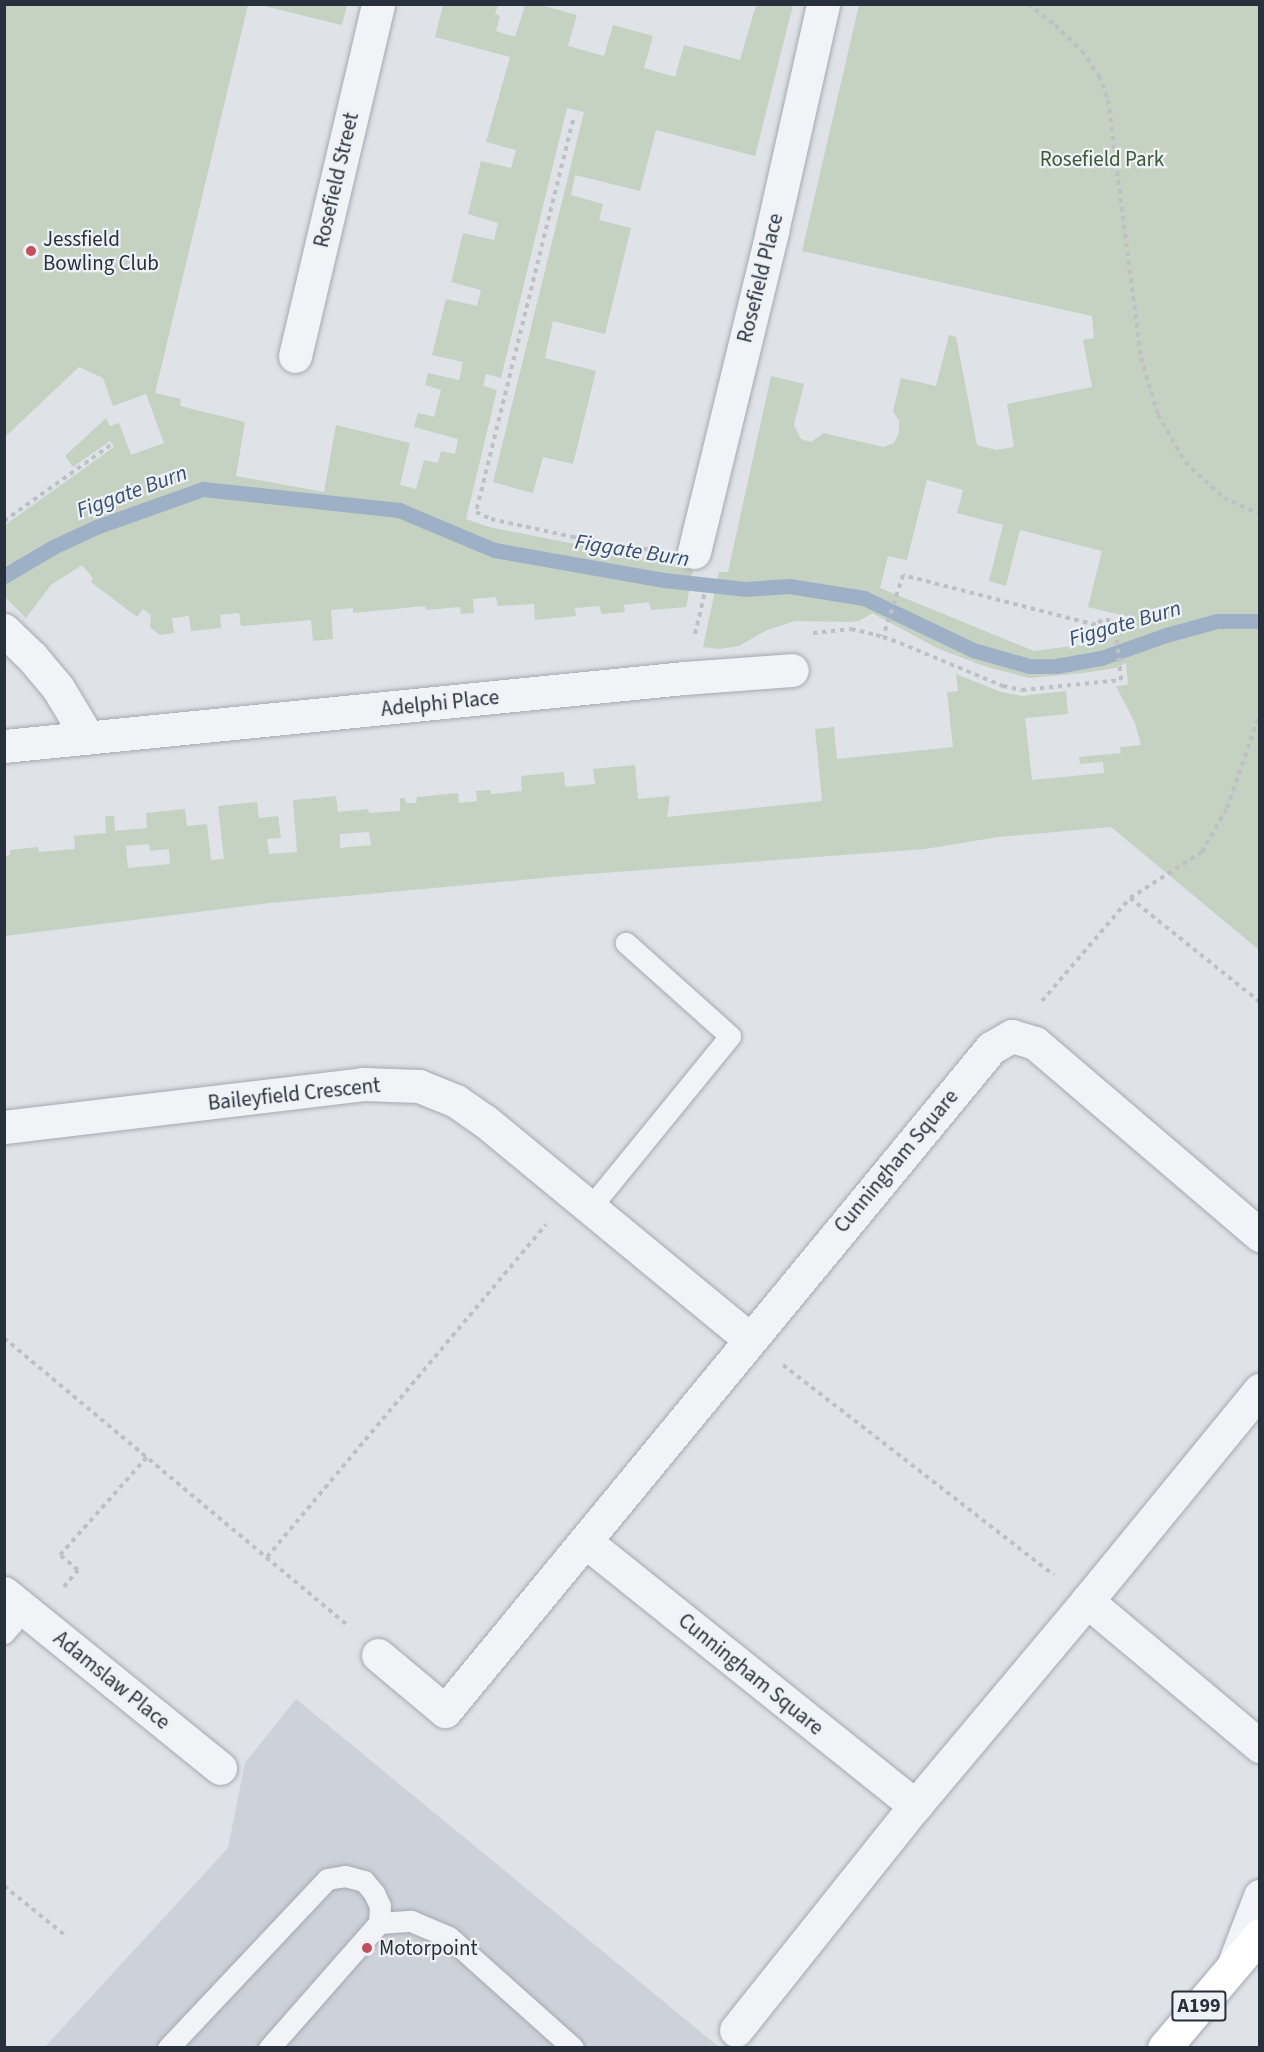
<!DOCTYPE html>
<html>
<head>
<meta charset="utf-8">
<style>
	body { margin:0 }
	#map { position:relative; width:1264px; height:2052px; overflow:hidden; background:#dfe2e7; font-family:"Source Sans 3",sans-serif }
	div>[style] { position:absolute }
	.built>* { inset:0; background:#cdd1d9 }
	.green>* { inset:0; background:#c5d1c1 }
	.stream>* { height:15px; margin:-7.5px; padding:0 7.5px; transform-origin:7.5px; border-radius:7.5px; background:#9db0c5 }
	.path>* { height:4px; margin-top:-2px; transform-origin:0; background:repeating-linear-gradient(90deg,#bec0c6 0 4.5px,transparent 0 9px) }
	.roads { filter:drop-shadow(0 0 2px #a5a9b1) drop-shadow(0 0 2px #a5a9b1) }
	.service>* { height:21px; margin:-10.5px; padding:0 10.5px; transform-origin:10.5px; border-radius:10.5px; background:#f2f3f6 }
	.minor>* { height:33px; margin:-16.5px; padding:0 16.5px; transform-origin:16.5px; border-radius:16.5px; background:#f2f3f6 }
	.primary>* { height:33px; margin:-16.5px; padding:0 16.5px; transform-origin:16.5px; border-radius:16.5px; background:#fff }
	.dots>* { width:16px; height:16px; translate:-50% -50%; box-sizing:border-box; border:3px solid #eef1f5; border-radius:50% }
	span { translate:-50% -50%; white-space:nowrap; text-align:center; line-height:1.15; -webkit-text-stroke:4.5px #eef1f5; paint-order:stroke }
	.shield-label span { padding:2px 4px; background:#eef1f5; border:2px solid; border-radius:4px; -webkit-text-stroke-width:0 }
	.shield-label { font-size:20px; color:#29303d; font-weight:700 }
	.park-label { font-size:21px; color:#3d5838 }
	.street-label { font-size:21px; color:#29303d }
	.poi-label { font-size:21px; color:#29303d }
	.left { translate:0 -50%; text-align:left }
	.water-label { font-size:22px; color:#364f6e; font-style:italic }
	.frame { position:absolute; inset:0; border:6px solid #29303d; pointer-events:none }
</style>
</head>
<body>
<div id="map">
	<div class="built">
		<div style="clip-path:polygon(296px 1699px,719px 2047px,44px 2048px,228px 1848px,245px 1763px)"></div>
	</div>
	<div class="green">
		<div style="clip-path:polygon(5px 5px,248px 5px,155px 393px,181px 399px,180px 406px,245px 422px,236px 476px,324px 492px,336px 425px,410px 443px,400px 485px,416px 489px,424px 460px,438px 463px,441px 451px,455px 454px,458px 439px,414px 427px,418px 413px,434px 417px,441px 390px,425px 385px,428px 373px,459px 380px,463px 362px,432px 355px,446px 299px,477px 306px,481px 290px,451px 282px,463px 233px,494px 240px,498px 223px,468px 214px,481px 161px,511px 168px,516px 150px,486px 142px,510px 57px,435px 37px,443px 5px,498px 5px,495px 14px,500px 16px,496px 31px,515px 37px,525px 5px,540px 5px,577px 15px,568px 46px,604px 56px,613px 25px,653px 36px,644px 68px,675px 77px,684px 45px,740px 60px,756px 5px,793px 5px,755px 156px,656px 130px,640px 191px,575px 175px,571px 195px,603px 204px,599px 220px,631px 228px,605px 334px,553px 321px,545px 358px,596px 371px,573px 464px,543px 457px,533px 493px,493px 482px,584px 112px,567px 108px,501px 378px,486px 374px,483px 386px,497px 390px,466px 519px,489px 527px,675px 564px,695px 560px,686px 607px,651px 610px,649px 602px,624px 605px,625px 612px,601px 614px,600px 606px,575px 608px,576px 616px,535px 620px,534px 604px,498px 606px,496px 597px,473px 599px,474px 613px,461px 614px,460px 607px,426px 610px,425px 606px,353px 613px,353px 608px,331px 610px,333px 639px,313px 641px,311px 620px,241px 626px,239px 613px,220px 615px,221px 628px,191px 631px,189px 616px,172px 618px,174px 633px,160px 635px,150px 627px,151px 615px,143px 609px,137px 617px,91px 582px,93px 578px,82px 565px,51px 585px,26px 618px,5px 597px,5px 525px,114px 447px,110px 441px,73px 467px,65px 456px,106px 418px,110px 426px,119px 423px,131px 455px,164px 443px,146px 394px,113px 406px,103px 378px,79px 367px,5px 437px)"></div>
		<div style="clip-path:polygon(260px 5px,347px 5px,342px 25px)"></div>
		<div style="clip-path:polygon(evenodd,859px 5px,1259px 5px,1259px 950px,1111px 827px,998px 837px,925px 849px,575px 875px,270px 903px,5px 936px,5px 856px,10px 855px,10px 850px,38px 847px,39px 852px,75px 849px,74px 836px,106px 833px,105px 816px,114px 816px,115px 831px,147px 828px,146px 813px,185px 809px,187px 826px,207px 824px,211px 860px,224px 859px,218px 806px,257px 802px,259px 818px,278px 816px,281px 838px,267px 839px,269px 854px,297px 852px,293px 800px,336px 796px,338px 812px,368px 809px,369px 813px,400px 811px,400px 798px,405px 798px,406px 803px,416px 803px,417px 797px,458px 793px,459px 803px,477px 801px,476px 791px,490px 790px,491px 794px,522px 791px,521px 776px,564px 772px,565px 787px,595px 784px,593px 769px,635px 765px,638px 799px,670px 796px,667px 817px,822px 801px,815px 729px,834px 727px,837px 759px,953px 747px,947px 692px,958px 691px,956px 674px,1001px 692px,1022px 696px,1066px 691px,1068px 714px,1025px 718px,1032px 780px,1104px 773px,1103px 762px,1080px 764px,1079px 757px,1121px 753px,1120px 747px,1141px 745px,1135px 723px,1116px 686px,1128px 685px,1126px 663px,1115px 668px,1084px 673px,1029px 678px,987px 667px,939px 649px,872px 613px,859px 621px,849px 622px,795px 621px,767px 630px,739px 646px,719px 649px,703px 647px,719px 572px,728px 572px,771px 376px,804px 384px,794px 425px,801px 439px,811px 442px,824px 433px,883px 447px,894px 443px,899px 433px,899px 421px,893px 411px,901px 378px,936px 386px,949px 335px,956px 337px,977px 445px,996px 450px,1014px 447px,1007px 404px,1092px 387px,1083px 340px,1094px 338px,1092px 316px,802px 251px,859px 5px,927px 480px,963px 490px,957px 513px,1003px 525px,989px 581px,1006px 586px,1020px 530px,1102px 551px,1088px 607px,1134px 618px,1135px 626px,1102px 642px,1034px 651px,880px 588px,888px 556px,907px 560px,927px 480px,859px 5px,369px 832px,371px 845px,340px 848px,340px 834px,369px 832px,859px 5px,149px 844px,150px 851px,169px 849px,170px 864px,128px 868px,126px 846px,149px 844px)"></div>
	</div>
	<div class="stream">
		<div style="left:4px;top:576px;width:57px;rotate:-30.6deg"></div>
		<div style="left:53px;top:547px;width:47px;rotate:-24.9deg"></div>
		<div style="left:96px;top:527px;width:114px;rotate:-19.6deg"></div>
		<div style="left:203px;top:489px;width:197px;rotate:6.1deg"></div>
		<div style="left:399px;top:510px;width:103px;rotate:22.8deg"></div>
		<div style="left:494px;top:550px;width:173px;rotate:10deg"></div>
		<div style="left:664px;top:580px;width:81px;rotate:6.3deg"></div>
		<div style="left:745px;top:589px;width:44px;rotate:-3.9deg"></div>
		<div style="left:789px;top:586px;width:76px;rotate:9.1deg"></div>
		<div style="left:864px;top:598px;width:121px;rotate:25.5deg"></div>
		<div style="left:973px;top:650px;width:58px;rotate:15.9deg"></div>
		<div style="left:1029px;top:666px;width:27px"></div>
		<div style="left:1056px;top:666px;width:46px;rotate:-10.1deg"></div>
		<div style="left:1101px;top:658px;width:69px;rotate:-19.5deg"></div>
		<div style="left:1166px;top:635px;width:53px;rotate:-15.4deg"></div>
		<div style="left:1217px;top:621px;width:43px"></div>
	</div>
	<div class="path">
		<div style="left:1028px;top:4px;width:34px;rotate:38deg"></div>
		<div style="left:1055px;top:25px;width:37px;rotate:44deg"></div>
		<div style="left:1082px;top:51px;width:30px;rotate:56deg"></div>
		<div style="left:1099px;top:76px;width:26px;rotate:69deg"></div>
		<div style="left:1108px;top:100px;width:260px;rotate:82.7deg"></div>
		<div style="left:1141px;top:358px;width:59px;rotate:73.4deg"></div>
		<div style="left:1158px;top:415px;width:54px;rotate:60.1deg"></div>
		<div style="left:1185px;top:462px;width:53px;rotate:42.7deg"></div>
		<div style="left:1224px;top:498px;width:39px;rotate:24deg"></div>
		<div style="left:573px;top:120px;width:404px;rotate:103.9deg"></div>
		<div style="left:476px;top:512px;width:17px;rotate:25deg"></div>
		<div style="left:491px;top:519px;width:84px;rotate:12.4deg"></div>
		<div style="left:573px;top:537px;width:79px;rotate:9.5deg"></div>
		<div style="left:4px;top:521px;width:133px;rotate:-35.5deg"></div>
		<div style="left:813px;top:633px;width:38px;rotate:-6deg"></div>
		<div style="left:851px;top:629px;width:26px;rotate:13deg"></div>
		<div style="left:876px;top:635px;width:7px;rotate:16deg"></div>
		<div style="left:883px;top:637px;width:18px;rotate:19deg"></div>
		<div style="left:900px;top:643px;width:112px;rotate:22.7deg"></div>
		<div style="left:1003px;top:686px;width:19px;rotate:12deg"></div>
		<div style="left:1022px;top:690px;width:100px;rotate:-5.8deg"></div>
		<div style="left:1121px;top:680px;width:56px;rotate:-96.1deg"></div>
		<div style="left:1115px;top:624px;width:6px;rotate:-141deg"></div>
		<div style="left:1110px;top:620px;width:8px;rotate:180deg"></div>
		<div style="left:1102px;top:620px;width:8px;rotate:140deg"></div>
		<div style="left:1096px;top:625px;width:199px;rotate:-165.5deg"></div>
		<div style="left:903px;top:575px;width:65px;rotate:107.9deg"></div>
		<div style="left:695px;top:634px;width:43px;rotate:-76.6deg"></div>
		<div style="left:1130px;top:898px;width:166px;rotate:38.7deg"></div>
		<div style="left:1042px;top:1001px;width:135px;rotate:-49.5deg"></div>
		<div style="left:1130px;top:898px;width:85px;rotate:-32.6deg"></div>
		<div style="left:1202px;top:852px;width:51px;rotate:-60.4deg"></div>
		<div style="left:1227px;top:808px;width:101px;rotate:-70.8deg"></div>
		<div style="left:4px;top:1338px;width:449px;rotate:39.9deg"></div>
		<div style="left:783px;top:1365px;width:343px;rotate:37.8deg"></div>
		<div style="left:267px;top:1557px;width:434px;rotate:-50deg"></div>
		<div style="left:64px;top:1587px;width:22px;rotate:-51deg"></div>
		<div style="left:78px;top:1570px;width:23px;rotate:-140deg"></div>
		<div style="left:60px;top:1555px;width:131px;rotate:-48.4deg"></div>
		<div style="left:4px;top:1886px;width:80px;rotate:38.9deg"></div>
	</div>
	<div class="roads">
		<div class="service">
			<div style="left:589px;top:1209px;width:223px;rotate:-50.8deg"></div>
			<div style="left:730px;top:1036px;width:140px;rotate:-138.2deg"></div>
			<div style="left:4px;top:1633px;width:31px;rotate:-50deg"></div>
			<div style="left:379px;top:1923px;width:32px;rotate:-4deg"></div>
			<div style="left:411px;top:1921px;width:41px;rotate:22.8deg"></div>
			<div style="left:449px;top:1937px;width:166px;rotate:41.8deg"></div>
			<div style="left:168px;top:2048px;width:232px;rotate:-46.7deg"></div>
			<div style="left:327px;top:1879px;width:18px;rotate:-9deg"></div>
			<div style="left:345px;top:1876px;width:20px;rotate:15deg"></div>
			<div style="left:364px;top:1881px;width:16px;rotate:50deg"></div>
			<div style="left:374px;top:1893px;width:14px;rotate:65deg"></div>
			<div style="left:380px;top:1906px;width:17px;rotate:93deg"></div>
			<div style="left:379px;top:1923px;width:167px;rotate:131.3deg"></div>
		</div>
		<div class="minor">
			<div style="left:295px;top:356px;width:362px;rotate:-76.7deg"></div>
			<div style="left:694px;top:552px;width:330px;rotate:-76.3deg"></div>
			<div style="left:772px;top:231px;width:233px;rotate:-77.3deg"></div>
			<div style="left:4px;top:630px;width:39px;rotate:44deg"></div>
			<div style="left:32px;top:657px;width:40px;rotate:50deg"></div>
			<div style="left:58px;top:688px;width:58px;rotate:59deg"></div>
			<div style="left:4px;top:746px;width:683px;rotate:-5.71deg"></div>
			<div style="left:684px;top:678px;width:108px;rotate:-4.2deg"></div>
			<div style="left:4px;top:1127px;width:362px;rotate:-6.8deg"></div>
			<div style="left:363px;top:1084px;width:56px;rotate:2deg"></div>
			<div style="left:419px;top:1086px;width:40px;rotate:22deg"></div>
			<div style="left:456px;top:1101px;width:35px;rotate:35deg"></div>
			<div style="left:485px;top:1121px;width:342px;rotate:39.5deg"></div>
			<div style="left:586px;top:1542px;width:422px;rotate:38.7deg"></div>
			<div style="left:4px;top:1593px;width:278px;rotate:39deg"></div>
			<div style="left:1087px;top:1601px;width:226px;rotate:40deg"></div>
			<div style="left:378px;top:1655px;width:87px;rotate:39.9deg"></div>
			<div style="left:445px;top:1711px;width:859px;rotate:-50.53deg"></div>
			<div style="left:991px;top:1048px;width:24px;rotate:-30deg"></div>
			<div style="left:1012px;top:1036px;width:24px;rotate:17deg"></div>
			<div style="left:1035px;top:1043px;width:296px;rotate:40.5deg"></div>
			<div style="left:1234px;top:1964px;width:73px;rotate:-69.1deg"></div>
			<div style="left:736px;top:2030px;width:287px;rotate:-51.4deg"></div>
			<div style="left:915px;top:1806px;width:268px;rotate:-50deg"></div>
			<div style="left:1087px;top:1601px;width:273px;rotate:-50.7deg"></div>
		</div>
		<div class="primary">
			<div style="left:1164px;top:2048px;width:148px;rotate:-49.7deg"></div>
		</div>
	</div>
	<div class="dots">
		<div style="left:31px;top:251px;background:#c44d5e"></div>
		<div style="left:367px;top:1948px;background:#c44d5e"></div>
	</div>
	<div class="shield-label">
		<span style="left:1199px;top:2006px">A199</span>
	</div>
	<div class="park-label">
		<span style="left:1102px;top:159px">Rosefield Park</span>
	</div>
	<div class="street-label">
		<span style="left:336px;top:180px;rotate:-77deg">Rosefield Street</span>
		<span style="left:760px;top:278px;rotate:-76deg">Rosefield Place</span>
		<span style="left:440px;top:703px;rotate:-6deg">Adelphi Place</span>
		<span style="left:294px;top:1094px;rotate:-6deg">Baileyfield Crescent</span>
		<span style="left:896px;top:1161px;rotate:-50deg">Cunningham Square</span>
		<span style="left:751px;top:1674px;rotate:39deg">Cunningham Square</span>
		<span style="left:112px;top:1680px;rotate:39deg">Adamslaw Place</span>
	</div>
	<div class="poi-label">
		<span class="left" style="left:43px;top:251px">Jessfield<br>Bowling Club</span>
		<span class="left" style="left:379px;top:1948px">Motorpoint</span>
	</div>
	<div class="water-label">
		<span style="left:132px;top:492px;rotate:-20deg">Figgate Burn</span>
		<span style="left:632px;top:551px;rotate:9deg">Figgate Burn</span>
		<span style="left:1125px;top:624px;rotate:-16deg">Figgate Burn</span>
	</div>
	<div class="frame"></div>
</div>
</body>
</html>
